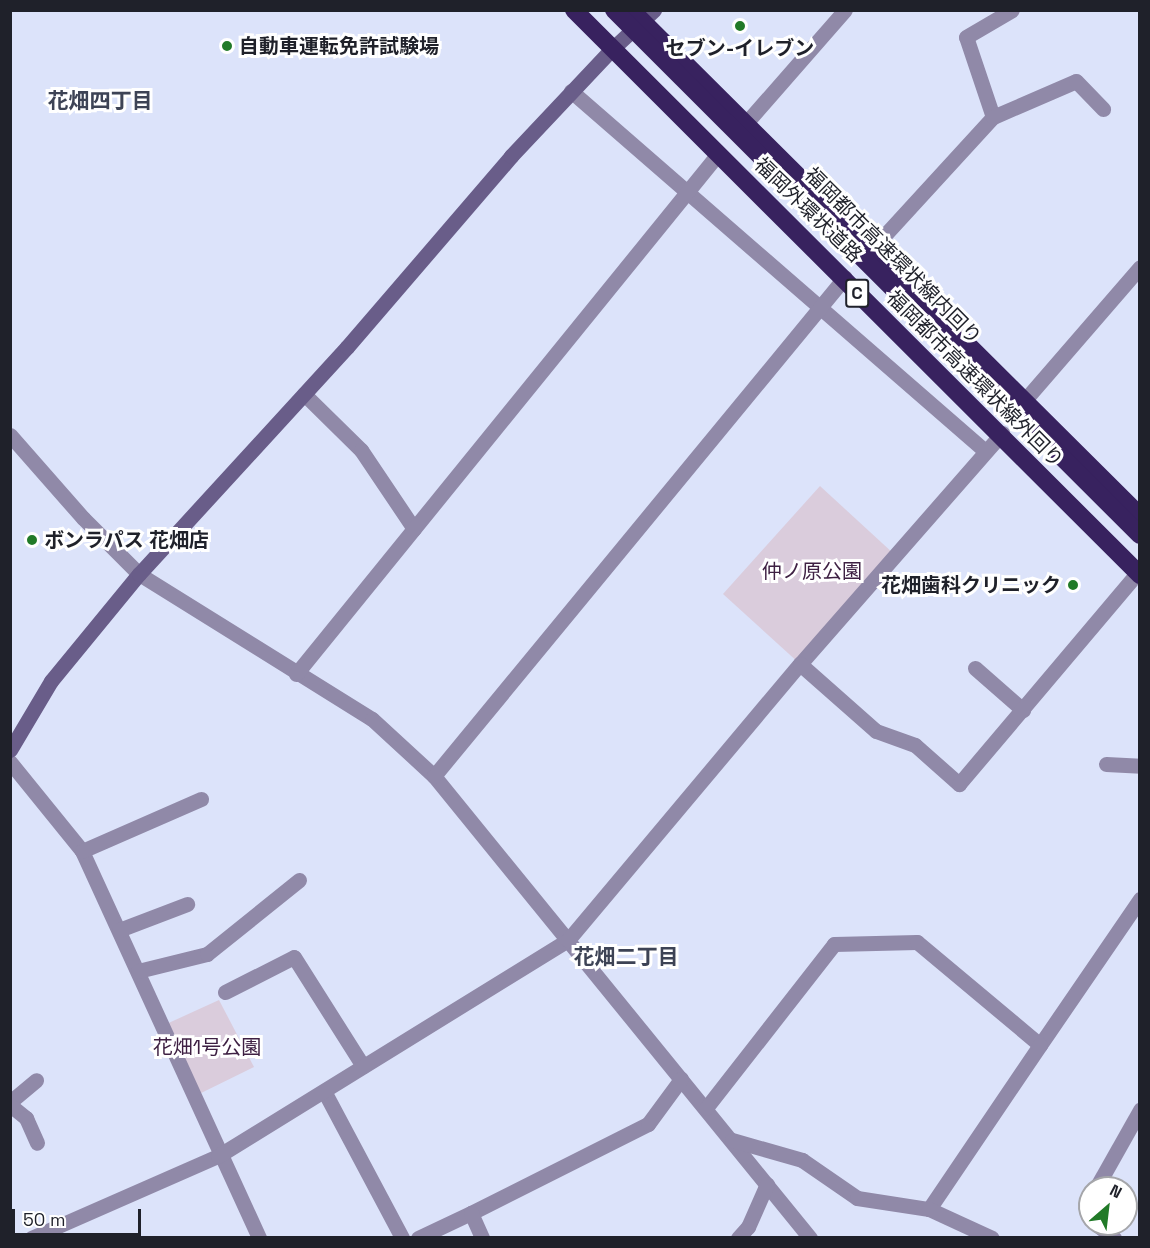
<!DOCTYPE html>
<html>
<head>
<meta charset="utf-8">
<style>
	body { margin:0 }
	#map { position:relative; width:1150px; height:1248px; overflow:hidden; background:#dce3fa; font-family:"Space Grotesk","Noto Sans JP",sans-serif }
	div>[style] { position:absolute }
	.green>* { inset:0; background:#daccdc }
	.street>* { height:15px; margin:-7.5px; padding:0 7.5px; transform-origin:7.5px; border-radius:7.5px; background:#9089a8 }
	.secondary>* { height:15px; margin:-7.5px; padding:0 7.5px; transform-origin:7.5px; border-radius:7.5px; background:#695d89 }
	.highway>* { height:18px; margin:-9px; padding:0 9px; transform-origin:9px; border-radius:9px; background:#38225f }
	.highway-bridge>* { height:18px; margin:-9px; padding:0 9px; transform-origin:9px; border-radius:9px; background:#38225f }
	.dots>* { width:16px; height:16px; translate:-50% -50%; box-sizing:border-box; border:3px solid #fff; border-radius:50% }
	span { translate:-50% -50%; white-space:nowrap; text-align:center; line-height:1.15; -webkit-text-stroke:6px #fff; paint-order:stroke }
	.shield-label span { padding:2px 4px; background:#fff; border:2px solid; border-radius:4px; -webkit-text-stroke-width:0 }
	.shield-label { font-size:18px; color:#1f212a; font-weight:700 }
	.poi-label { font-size:20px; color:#1f212a; font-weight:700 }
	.left { translate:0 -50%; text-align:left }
	.right { translate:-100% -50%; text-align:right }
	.street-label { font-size:20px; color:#1f212a }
	.park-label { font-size:20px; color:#3e2043 }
	.neighbourhood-label { font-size:21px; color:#3d4355; font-weight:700 }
	.frame { position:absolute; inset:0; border:12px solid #1f212a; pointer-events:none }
	.north { position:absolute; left:1078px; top:1176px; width:60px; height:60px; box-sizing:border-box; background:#fff; border:2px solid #a5a6aa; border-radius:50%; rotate:28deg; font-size:16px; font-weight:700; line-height:24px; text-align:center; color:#1f212a }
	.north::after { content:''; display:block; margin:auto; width:21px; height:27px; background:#217a28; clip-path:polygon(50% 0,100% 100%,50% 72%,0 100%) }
	.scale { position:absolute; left:12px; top:1209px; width:129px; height:27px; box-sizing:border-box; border:3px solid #1f212a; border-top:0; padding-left:8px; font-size:18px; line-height:21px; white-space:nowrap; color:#1f212a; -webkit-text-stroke:4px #fff; paint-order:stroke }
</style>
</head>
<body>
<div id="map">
	<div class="green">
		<div style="clip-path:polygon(820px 486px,894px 554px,800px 664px,723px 594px)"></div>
		<div style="clip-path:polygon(219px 1000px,254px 1067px,193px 1097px,162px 1026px)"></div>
	</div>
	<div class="street">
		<div style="left:571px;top:91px;width:547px;rotate:41deg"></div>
		<div style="left:993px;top:117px;width:84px;rotate:-108.6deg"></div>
		<div style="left:966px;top:37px;width:53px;rotate:-30.4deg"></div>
		<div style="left:746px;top:123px;width:150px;rotate:-48.8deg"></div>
		<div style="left:872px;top:249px;width:179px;rotate:-47.5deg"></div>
		<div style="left:993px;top:117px;width:90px;rotate:-23.4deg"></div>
		<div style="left:1076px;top:81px;width:39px;rotate:46deg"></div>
		<div style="left:304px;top:394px;width:80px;rotate:44.5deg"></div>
		<div style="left:361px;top:450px;width:95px;rotate:56.1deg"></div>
		<div style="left:1024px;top:401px;width:177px;rotate:-49.1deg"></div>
		<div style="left:10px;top:435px;width:111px;rotate:48.7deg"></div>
		<div style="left:83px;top:518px;width:79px;rotate:45deg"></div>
		<div style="left:139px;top:574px;width:274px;rotate:31.9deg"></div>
		<div style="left:372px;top:719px;width:84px;rotate:42.6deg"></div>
		<div style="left:434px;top:776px;width:596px;rotate:50.86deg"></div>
		<div style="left:800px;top:664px;width:307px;rotate:-48.8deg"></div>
		<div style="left:975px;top:668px;width:64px;rotate:41.2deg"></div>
		<div style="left:296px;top:674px;width:670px;rotate:-50.94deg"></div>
		<div style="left:10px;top:762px;width:114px;rotate:51deg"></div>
		<div style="left:82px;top:851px;width:426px;rotate:65.4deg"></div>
		<div style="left:1106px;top:764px;width:34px;rotate:3deg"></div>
		<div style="left:434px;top:776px;width:646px;rotate:-50.52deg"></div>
		<div style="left:82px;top:851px;width:130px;rotate:-23.6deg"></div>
		<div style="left:119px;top:930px;width:73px;rotate:-20.9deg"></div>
		<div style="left:138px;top:971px;width:71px;rotate:-13.8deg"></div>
		<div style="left:207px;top:954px;width:118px;rotate:-38.8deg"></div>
		<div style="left:225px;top:992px;width:77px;rotate:-26.9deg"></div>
		<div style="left:294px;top:957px;width:129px;rotate:57.7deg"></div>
		<div style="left:1040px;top:1045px;width:177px;rotate:-55.6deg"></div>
		<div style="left:324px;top:1091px;width:166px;rotate:62deg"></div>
		<div style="left:10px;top:1102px;width:34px;rotate:-40deg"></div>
		<div style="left:10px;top:1105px;width:21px;rotate:39deg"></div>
		<div style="left:26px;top:1118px;width:27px;rotate:66deg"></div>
		<div style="left:706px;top:1108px;width:208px;rotate:-52deg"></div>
		<div style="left:834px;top:944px;width:83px;rotate:-1.4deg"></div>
		<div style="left:917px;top:942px;width:160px;rotate:39.9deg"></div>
		<div style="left:1040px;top:1045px;width:198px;rotate:124.1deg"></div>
		<div style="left:732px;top:1140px;width:73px;rotate:15.9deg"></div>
		<div style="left:802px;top:1160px;width:67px;rotate:34.6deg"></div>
		<div style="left:857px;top:1198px;width:73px;rotate:8.7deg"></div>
		<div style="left:929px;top:1209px;width:69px;rotate:24.7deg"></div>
		<div style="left:1096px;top:1188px;width:90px;rotate:-60.6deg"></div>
		<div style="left:1090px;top:1198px;width:11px;rotate:112deg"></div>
		<div style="left:1086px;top:1208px;width:12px;rotate:70deg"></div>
		<div style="left:471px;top:1213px;width:198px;rotate:-26.7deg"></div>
		<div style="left:648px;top:1124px;width:56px;rotate:-53.7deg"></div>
		<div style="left:1096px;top:1224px;width:23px;rotate:38deg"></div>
		<div style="left:31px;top:1238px;width:204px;rotate:-23.7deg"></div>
		<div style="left:218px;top:1156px;width:411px;rotate:-31.7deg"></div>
		<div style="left:568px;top:940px;width:361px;rotate:-50deg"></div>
		<div style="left:800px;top:664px;width:101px;rotate:41.4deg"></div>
		<div style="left:876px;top:731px;width:41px;rotate:19.7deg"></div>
		<div style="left:915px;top:745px;width:59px;rotate:41.6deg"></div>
		<div style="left:959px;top:784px;width:279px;rotate:-49.8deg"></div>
		<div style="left:418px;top:1238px;width:59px;rotate:-25.3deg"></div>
		<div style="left:471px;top:1213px;width:27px;rotate:66deg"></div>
		<div style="left:738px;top:1238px;width:15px;rotate:-48deg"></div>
		<div style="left:748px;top:1227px;width:47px;rotate:-66.2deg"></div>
	</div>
	<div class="secondary">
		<div style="left:10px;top:750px;width:80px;rotate:-59.3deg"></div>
		<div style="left:51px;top:681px;width:139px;rotate:-50.6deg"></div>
		<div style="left:139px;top:574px;width:308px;rotate:-47.5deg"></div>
		<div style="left:347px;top:347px;width:252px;rotate:-49.3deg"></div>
		<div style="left:511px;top:156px;width:146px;rotate:-46.7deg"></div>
		<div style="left:611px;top:50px;width:59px;rotate:-42.9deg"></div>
	</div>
	<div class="highway">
		<div style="left:631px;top:10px;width:718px;rotate:44.83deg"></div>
	</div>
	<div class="highway-bridge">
		<div style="left:574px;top:10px;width:800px;rotate:44.95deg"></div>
		<div style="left:614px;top:10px;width:743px;rotate:44.95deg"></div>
	</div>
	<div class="dots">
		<div style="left:740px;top:26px;background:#217a28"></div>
		<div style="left:227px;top:46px;background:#217a28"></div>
		<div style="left:32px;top:540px;background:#217a28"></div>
		<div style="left:1073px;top:585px;background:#217a28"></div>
	</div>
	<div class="shield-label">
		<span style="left:857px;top:293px">C</span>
	</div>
	<div class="poi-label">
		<span class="left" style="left:239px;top:46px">自動車運転免許試験場</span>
		<span style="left:740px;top:48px">セブン-イレブン</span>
		<span class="left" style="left:44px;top:540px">ボンラパス 花畑店</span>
		<span class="right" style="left:1061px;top:585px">花畑歯科クリニック</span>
	</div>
	<div class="street-label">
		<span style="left:808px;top:210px;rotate:44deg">福岡外環状道路</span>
		<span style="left:893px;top:256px;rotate:45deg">福岡都市高速環状線内回り</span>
		<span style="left:975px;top:379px;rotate:45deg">福岡都市高速環状線外回り</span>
	</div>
	<div class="park-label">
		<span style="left:812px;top:571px">仲ノ原公園</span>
		<span style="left:207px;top:1047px">花畑1号公園</span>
	</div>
	<div class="neighbourhood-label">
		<span style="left:100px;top:101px">花畑四丁目</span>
		<span style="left:626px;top:957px">花畑二丁目</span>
	</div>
	<div class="frame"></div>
	<div class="north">N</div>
	<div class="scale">50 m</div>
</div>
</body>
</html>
